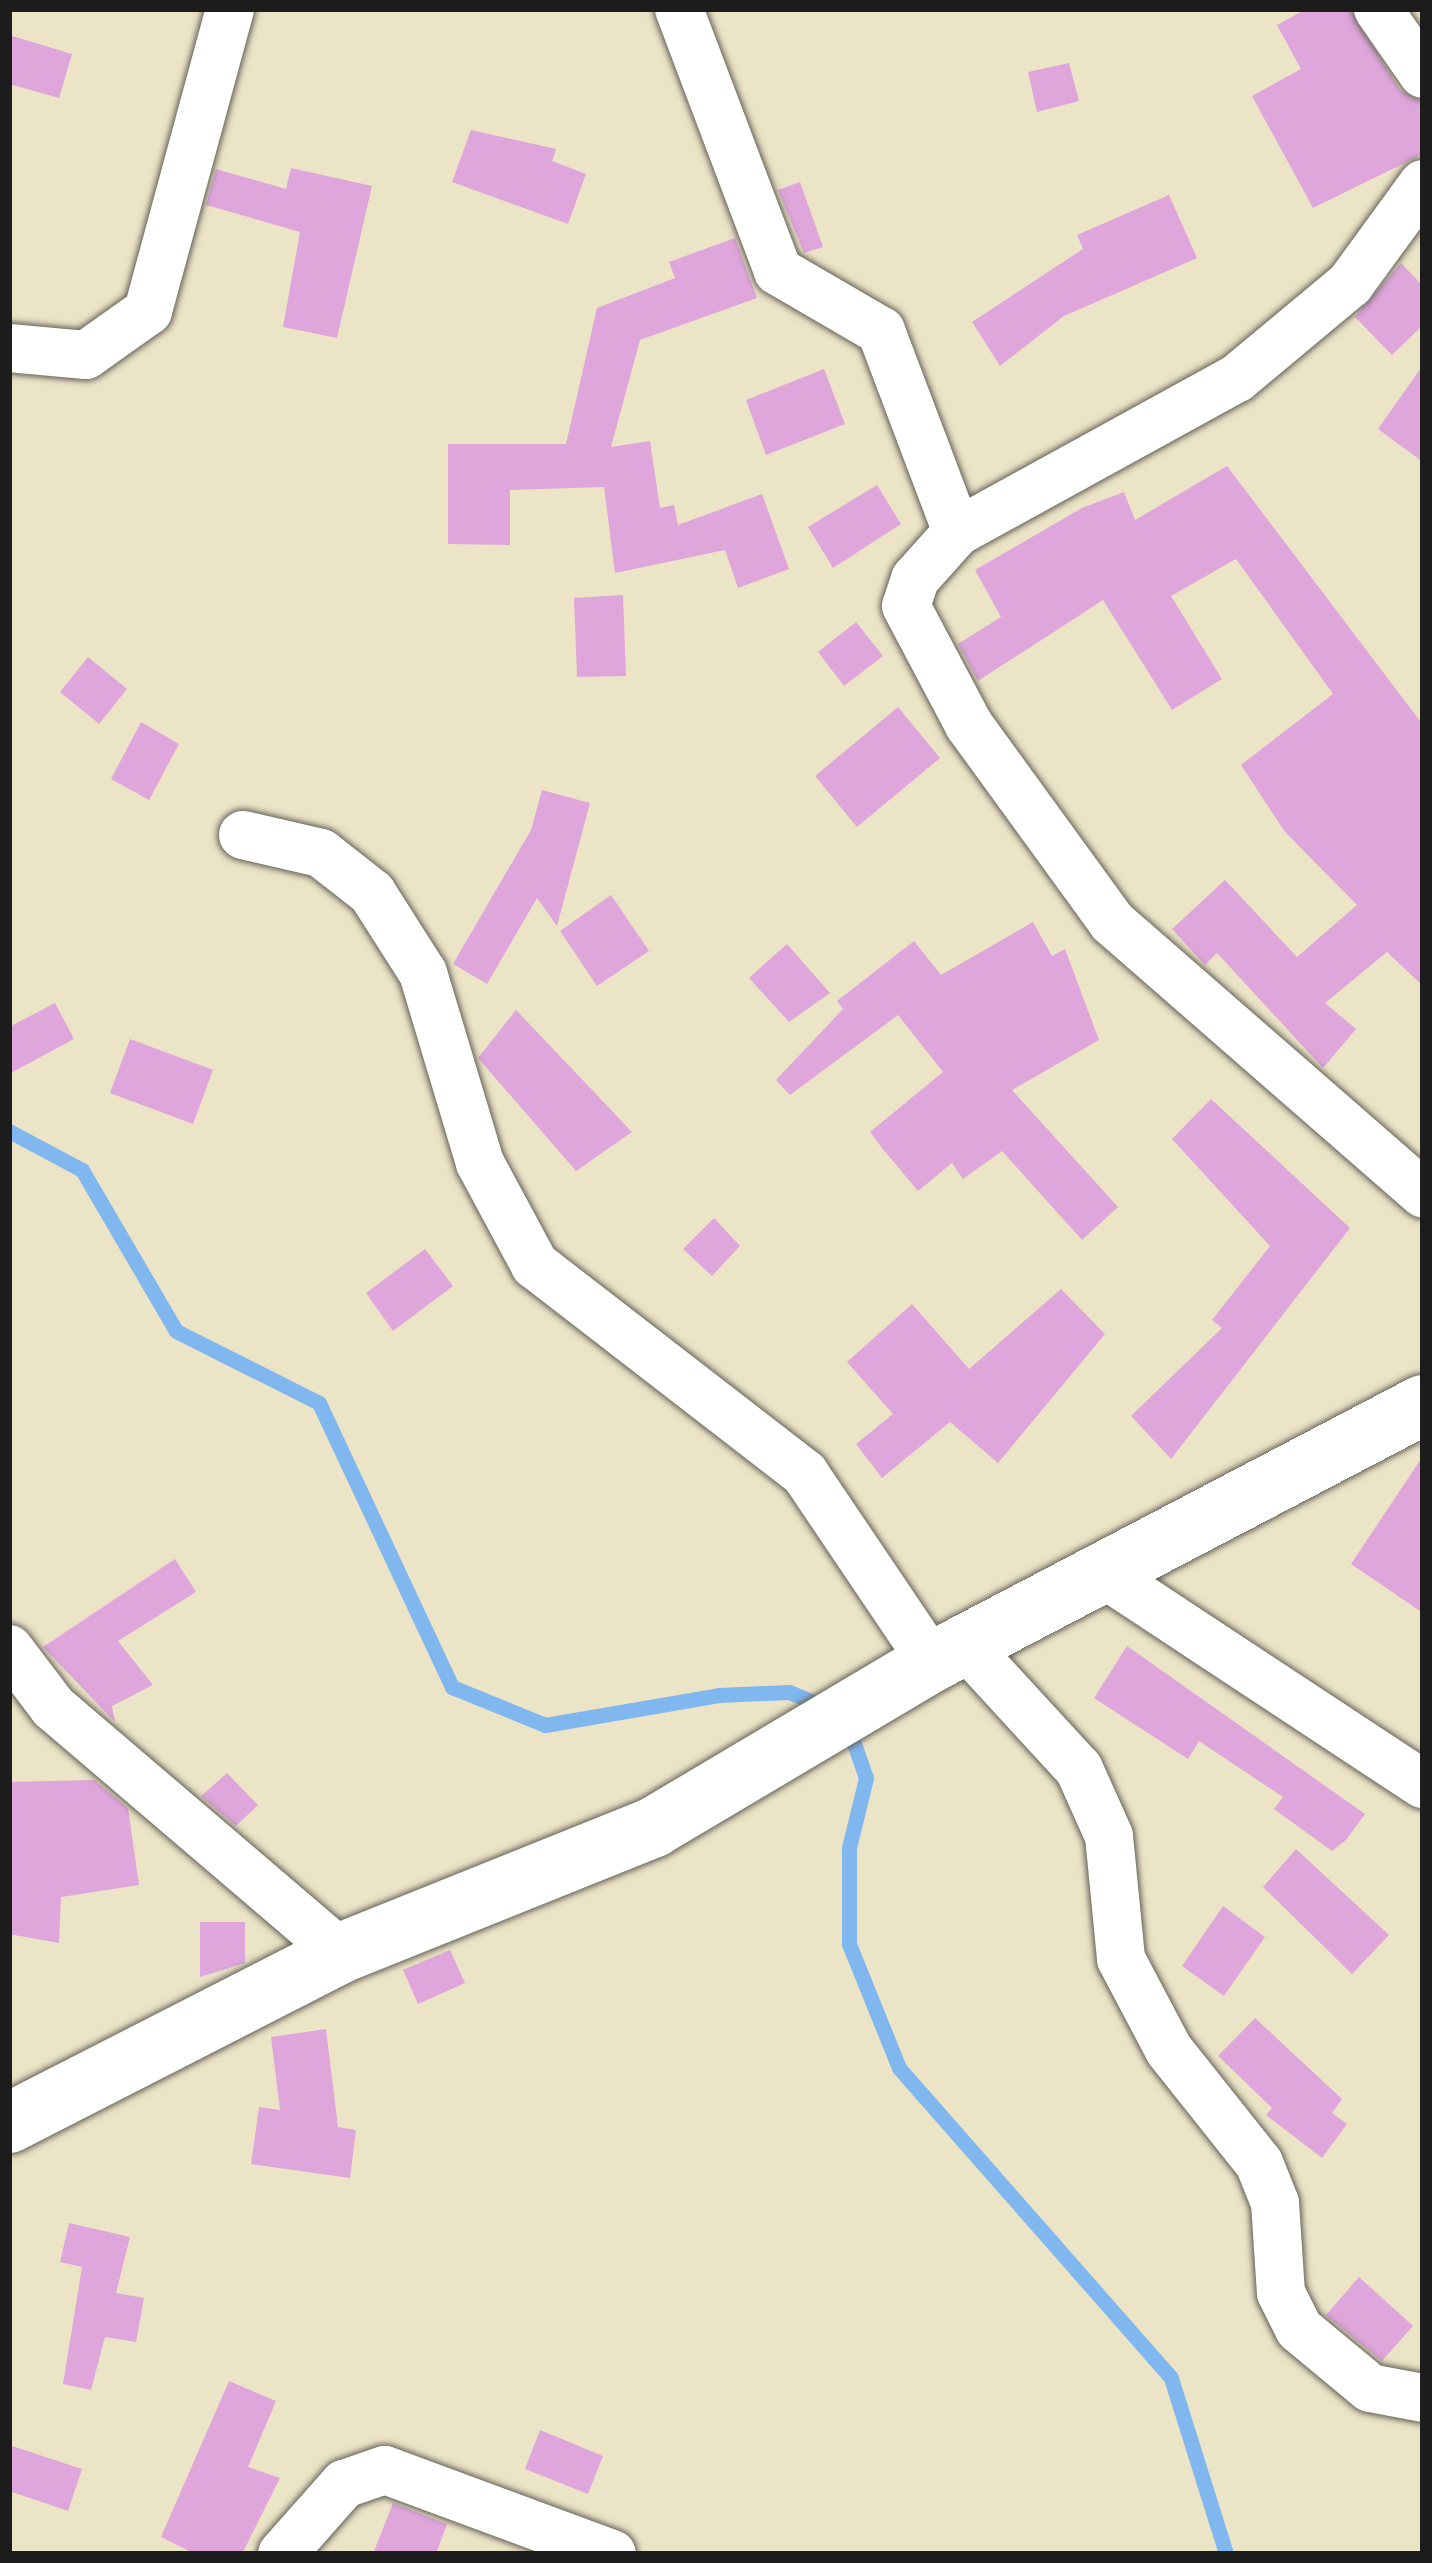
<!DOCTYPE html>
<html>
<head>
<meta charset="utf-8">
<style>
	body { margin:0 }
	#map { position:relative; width:1432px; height:2563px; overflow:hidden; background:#ece4c7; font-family:Delius,sans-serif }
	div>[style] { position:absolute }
	.stream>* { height:15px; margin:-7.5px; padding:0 7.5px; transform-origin:7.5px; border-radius:7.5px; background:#80b7ef }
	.building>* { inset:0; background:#dfa6db }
	.roads { filter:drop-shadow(0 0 3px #656258) drop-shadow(0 0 3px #656258) }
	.minor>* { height:48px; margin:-24px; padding:0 24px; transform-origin:24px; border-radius:24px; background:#fff }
	.tertiary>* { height:60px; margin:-30px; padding:0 30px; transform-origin:30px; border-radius:30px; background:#fff }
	span { translate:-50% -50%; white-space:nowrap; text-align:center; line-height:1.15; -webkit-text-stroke:10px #f7f3e8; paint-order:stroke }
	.frame { position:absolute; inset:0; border:12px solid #1c1c1c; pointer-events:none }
</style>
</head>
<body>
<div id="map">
	<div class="stream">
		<div style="left:9px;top:1131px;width:83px;rotate:28.1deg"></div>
		<div style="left:82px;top:1170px;width:186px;rotate:59.7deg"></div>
		<div style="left:176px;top:1331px;width:160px;rotate:26.7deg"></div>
		<div style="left:319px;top:1403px;width:314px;rotate:64.9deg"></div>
		<div style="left:452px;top:1687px;width:100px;rotate:22.2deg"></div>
		<div style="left:545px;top:1725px;width:176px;rotate:-9.8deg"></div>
		<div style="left:718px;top:1695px;width:71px;rotate:-2.4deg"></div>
		<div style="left:789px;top:1692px;width:42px;rotate:22.3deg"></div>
		<div style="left:848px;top:1726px;width:55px;rotate:70.9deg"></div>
		<div style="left:866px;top:1778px;width:72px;rotate:103.7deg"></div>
		<div style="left:849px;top:1848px;width:96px;rotate:90deg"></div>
		<div style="left:849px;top:1944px;width:134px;rotate:68deg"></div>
		<div style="left:899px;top:2068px;width:412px;rotate:48.7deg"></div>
		<div style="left:1171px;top:2378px;width:184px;rotate:72.6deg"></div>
	</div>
	<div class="building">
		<div style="clip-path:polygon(1306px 9px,1350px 9px,1400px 90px,1423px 102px,1423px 154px,1313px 208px,1252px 96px,1301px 69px,1277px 25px)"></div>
		<div style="clip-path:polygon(9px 35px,72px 54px,59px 98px,9px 84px)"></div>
		<div style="clip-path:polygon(1069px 63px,1079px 101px,1037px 112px,1028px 72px)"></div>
		<div style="clip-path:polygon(471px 130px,556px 149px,552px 161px,586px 174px,568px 224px,452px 182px)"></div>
		<div style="clip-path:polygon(291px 168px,372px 186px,337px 338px,283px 327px,300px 232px,206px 205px,216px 169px,286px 189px)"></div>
		<div style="clip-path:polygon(800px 182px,823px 247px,804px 253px,778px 190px)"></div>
		<div style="clip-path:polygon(1169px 195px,1197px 258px,1064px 316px,1000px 366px,972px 322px,1083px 249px,1077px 235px)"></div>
		<div style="clip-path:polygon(735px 238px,757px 298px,640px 340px,611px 447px,650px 441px,660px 508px,674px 505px,678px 525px,762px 494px,789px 569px,738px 588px,725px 550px,615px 573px,604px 487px,510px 490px,510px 545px,448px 544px,448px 444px,566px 444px,597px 308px,675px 278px,669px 262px)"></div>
		<div style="clip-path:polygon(1401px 263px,1423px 286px,1423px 325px,1392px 355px,1355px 317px)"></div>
		<div style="clip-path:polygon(1423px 365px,1423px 462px,1378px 429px)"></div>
		<div style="clip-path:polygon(824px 369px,845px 424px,766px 455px,746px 400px)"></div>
		<div style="clip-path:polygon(1227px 466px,1423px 725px,1423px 986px,1387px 952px,1325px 1003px,1356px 1029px,1323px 1068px,1217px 953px,1205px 965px,1172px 929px,1225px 880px,1297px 957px,1357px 905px,1285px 832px,1241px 765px,1333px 694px,1236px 559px,1171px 596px,1222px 679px,1172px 710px,1103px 600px,978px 681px,958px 644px,1001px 617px,975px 570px,1082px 508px,1124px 492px,1135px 520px)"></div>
		<div style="clip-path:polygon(877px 485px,901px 524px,833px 568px,808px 527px)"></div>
		<div style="clip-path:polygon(623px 595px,626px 676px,577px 677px,574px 598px)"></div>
		<div style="clip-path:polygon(856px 622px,883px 656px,844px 686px,818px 652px)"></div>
		<div style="clip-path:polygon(88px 657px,127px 689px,99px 724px,60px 692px)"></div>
		<div style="clip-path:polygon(898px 707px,940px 758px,857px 827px,815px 776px)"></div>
		<div style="clip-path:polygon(141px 722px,179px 744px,149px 800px,111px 779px)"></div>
		<div style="clip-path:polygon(542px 790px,590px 803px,557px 926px,537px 898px,487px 984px,453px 964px,531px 830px)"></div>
		<div style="clip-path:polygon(611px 895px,649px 951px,597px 986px,560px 931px)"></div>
		<div style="clip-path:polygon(1033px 922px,1052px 956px,1065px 949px,1099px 1040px,1012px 1090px,1118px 1207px,1082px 1240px,1002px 1151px,963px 1179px,952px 1163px,918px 1191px,882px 1148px,870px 1132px,943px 1072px,898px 1015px,790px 1095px,776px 1080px,843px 1009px,837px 1001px,914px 941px,941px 975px)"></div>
		<div style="clip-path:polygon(787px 944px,830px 993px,789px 1022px,749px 978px)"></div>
		<div style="clip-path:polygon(55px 1003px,74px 1039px,9px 1074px,9px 1027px)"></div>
		<div style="clip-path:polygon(516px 1010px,632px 1132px,576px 1171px,478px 1058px)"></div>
		<div style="clip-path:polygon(130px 1039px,213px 1070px,193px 1124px,110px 1093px)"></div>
		<div style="clip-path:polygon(1211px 1099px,1350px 1228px,1171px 1459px,1131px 1416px,1222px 1328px,1212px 1320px,1270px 1246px,1172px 1139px)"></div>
		<div style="clip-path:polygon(714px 1218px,740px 1246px,712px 1276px,683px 1249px)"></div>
		<div style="clip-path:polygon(425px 1249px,453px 1286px,393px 1331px,366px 1293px)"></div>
		<div style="clip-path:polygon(1061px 1289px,1105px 1334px,998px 1463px,950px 1422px,882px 1478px,856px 1444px,893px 1414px,847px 1362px,912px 1304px,969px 1369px)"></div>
		<div style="clip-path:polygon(1423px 1456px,1423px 1613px,1351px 1564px)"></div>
		<div style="clip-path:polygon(175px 1559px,196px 1592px,118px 1641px,153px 1685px,112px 1706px,115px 1722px,43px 1647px)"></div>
		<div style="clip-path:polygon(1127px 1646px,1365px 1814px,1346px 1840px,1332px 1851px,1274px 1809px,1283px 1797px,1199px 1741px,1188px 1759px,1094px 1698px)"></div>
		<div style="clip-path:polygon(227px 1773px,258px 1805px,236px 1826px,201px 1796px)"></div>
		<div style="clip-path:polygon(94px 1780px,128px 1808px,139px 1885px,61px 1897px,59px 1943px,9px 1934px,9px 1782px)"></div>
		<div style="clip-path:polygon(1296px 1849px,1389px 1935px,1352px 1974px,1263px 1887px)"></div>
		<div style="clip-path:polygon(1223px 1906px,1265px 1937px,1224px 1996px,1182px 1966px)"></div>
		<div style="clip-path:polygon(200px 1922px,245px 1922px,245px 1963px,200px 1977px)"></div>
		<div style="clip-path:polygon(450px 1950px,465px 1983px,418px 2004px,403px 1970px)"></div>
		<div style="clip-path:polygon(1255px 2018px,1342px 2099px,1332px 2113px,1347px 2124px,1322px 2158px,1266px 2115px,1272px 2108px,1218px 2056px)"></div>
		<div style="clip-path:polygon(326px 2029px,338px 2127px,356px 2130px,350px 2178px,251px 2164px,259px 2107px,280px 2110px,271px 2037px)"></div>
		<div style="clip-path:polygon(69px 2223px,130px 2237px,116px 2293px,144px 2298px,136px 2342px,105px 2337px,91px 2390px,63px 2384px,82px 2267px,60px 2262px)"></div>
		<div style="clip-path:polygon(1359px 2277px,1413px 2326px,1382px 2361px,1326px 2315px)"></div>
		<div style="clip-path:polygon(229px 2381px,276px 2401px,248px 2467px,280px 2478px,242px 2554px,195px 2554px,161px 2537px)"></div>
		<div style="clip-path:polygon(540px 2430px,603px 2456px,588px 2494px,525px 2469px)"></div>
		<div style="clip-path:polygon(9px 2445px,82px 2469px,68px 2511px,9px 2491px)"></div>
		<div style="clip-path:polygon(393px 2503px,447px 2524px,436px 2554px,373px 2554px)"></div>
	</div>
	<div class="roads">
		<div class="minor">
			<div style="left:679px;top:9px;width:280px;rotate:69.3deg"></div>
			<div style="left:778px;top:271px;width:119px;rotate:30.2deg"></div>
			<div style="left:881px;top:331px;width:215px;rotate:69.3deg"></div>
			<div style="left:1378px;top:9px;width:79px;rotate:55.3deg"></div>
			<div style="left:1423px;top:184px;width:124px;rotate:126.1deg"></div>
			<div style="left:1350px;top:284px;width:147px;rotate:140.2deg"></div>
			<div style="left:1237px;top:378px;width:320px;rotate:151.2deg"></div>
			<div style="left:957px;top:532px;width:63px;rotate:131.8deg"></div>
			<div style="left:915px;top:579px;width:28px;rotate:108deg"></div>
			<div style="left:906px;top:606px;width:135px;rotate:62.1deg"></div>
			<div style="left:969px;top:725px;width:243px;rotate:54deg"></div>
			<div style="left:1112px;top:922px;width:413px;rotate:41.1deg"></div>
			<div style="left:9px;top:348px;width:77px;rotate:5.2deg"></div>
			<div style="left:86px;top:355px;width:76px;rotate:-35.4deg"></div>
			<div style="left:148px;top:311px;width:313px;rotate:-74.8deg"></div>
			<div style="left:243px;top:835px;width:80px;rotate:13deg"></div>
			<div style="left:321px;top:853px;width:65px;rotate:38.1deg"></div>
			<div style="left:372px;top:893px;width:95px;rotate:57.5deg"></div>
			<div style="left:423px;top:973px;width:198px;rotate:73.3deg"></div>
			<div style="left:480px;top:1163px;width:116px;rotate:61.7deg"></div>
			<div style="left:535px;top:1265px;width:341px;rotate:37.7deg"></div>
			<div style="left:805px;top:1474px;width:227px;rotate:56deg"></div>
			<div style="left:1104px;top:1574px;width:382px;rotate:33.4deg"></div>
			<div style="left:965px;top:1645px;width:168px;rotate:47.4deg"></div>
			<div style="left:1079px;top:1769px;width:73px;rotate:65.9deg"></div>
			<div style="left:1109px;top:1836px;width:124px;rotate:84.4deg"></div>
			<div style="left:1121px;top:1959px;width:103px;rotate:62.2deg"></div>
			<div style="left:1169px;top:2050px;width:144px;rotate:51.5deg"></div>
			<div style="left:1259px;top:2163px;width:43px;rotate:68.2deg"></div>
			<div style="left:1275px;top:2203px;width:90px;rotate:86.2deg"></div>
			<div style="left:1281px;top:2293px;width:40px;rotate:63.4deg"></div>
			<div style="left:1299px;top:2329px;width:92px;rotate:39.7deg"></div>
			<div style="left:1370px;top:2388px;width:54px;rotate:10.7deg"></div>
			<div style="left:9px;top:1649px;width:73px;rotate:52.8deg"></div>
			<div style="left:53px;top:1707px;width:379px;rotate:40.5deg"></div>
			<div style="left:282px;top:2554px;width:94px;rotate:-48.5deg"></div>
			<div style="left:344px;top:2484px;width:43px;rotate:-18.9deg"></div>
			<div style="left:385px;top:2470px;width:242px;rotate:20.3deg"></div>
		</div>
		<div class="tertiary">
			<div style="left:9px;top:2123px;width:373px;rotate:-27.1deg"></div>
			<div style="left:341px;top:1953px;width:337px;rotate:-21.9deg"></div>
			<div style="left:654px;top:1827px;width:323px;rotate:-30.7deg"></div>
			<div style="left:932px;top:1662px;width:554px;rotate:-27.63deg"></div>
		</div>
	</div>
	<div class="frame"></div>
</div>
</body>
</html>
